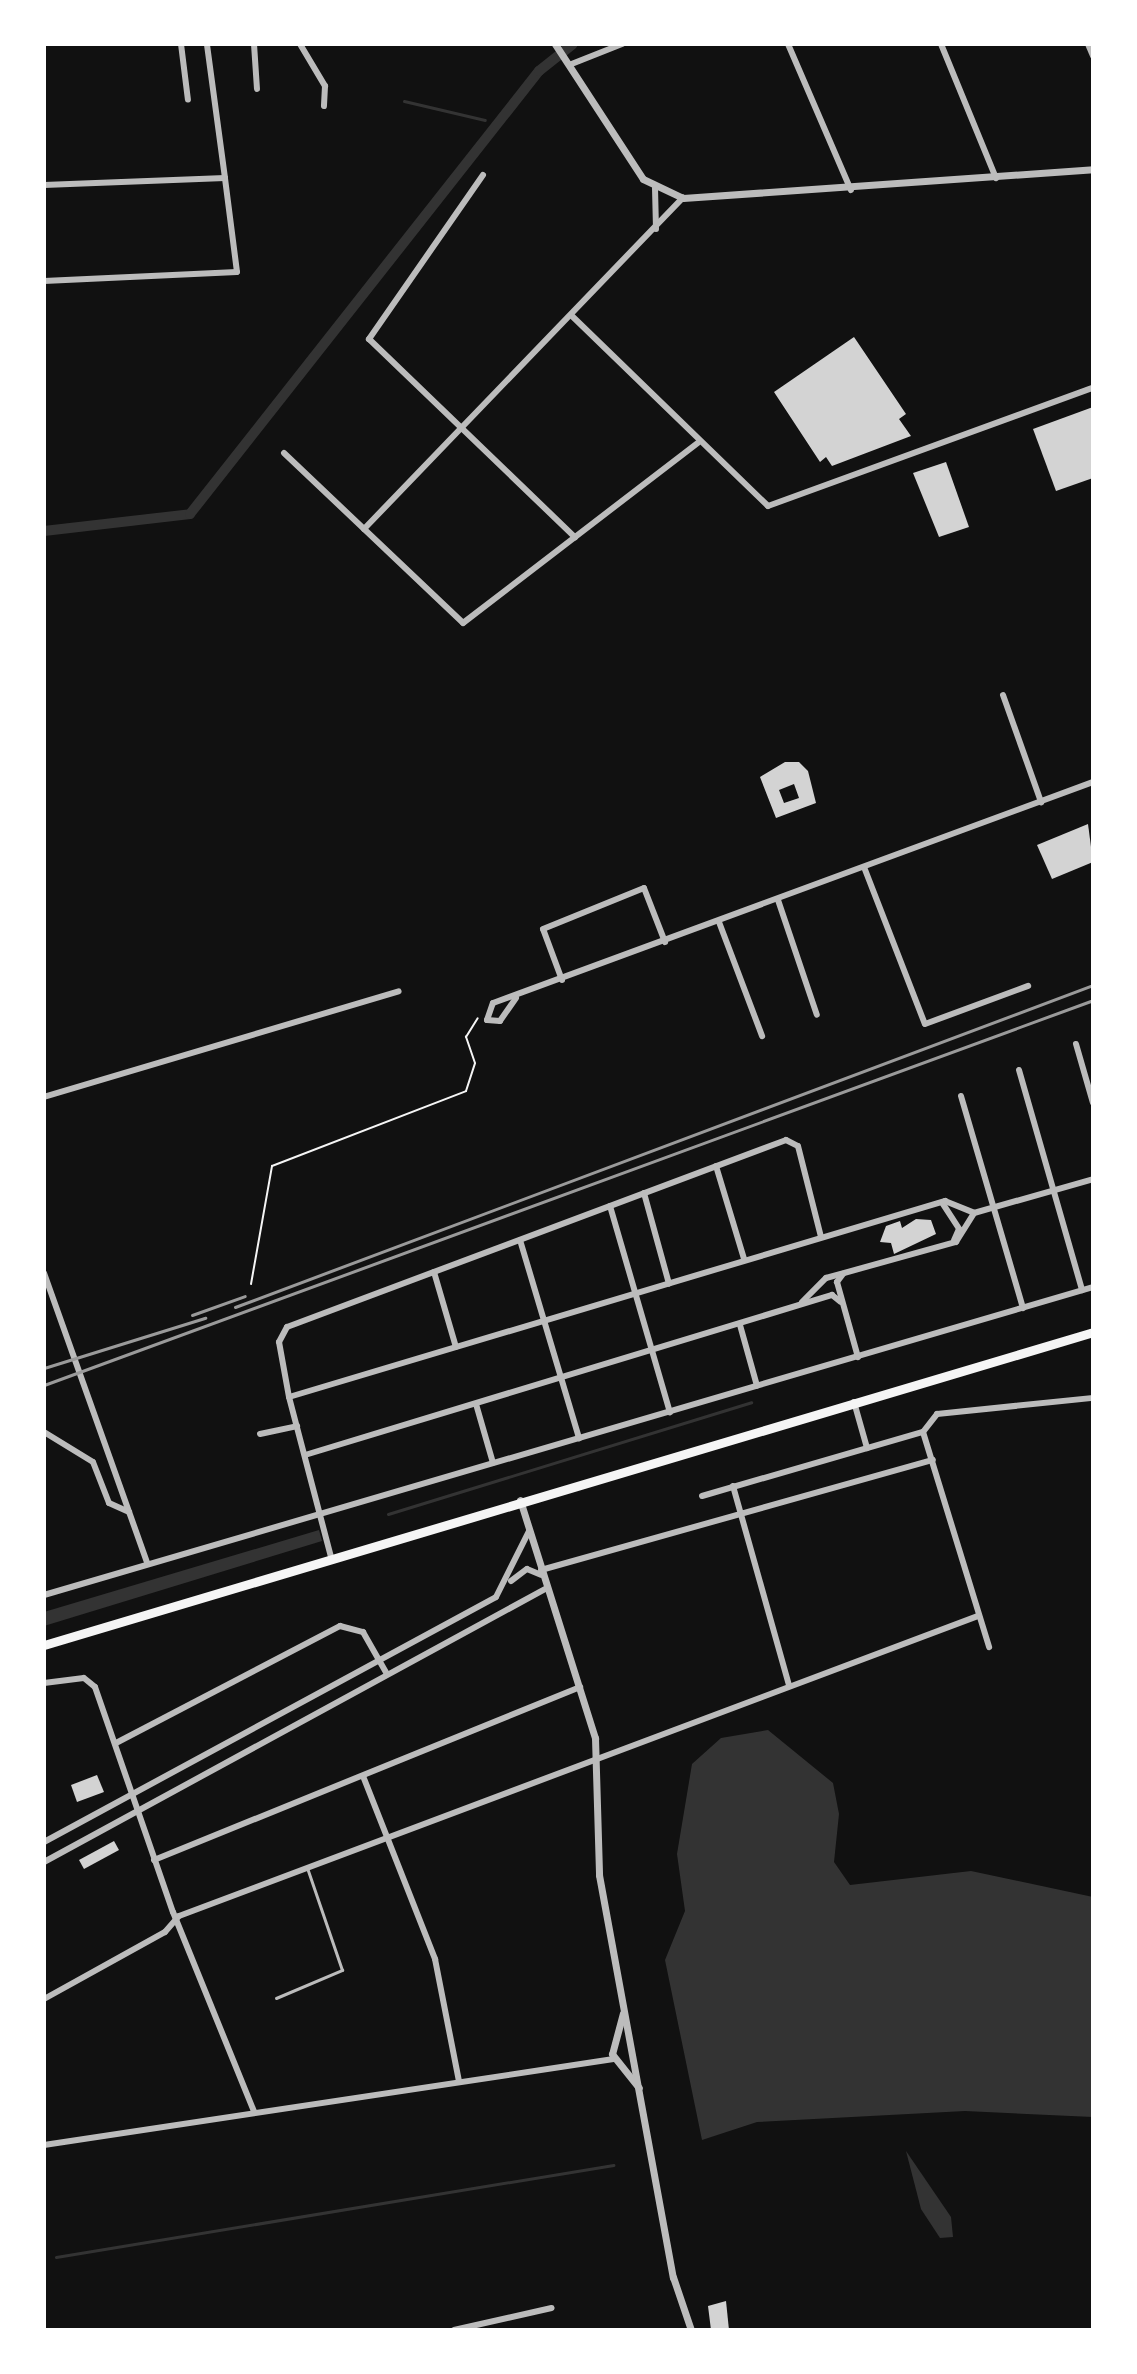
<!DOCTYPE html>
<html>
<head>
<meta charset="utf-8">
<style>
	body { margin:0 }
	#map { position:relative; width:1137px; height:2374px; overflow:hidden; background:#111; font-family:Manrope,sans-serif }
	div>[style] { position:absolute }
	.water>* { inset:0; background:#333 }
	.stream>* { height:3px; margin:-1.5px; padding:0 1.5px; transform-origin:1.5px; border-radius:1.5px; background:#333 }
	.canal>* { height:10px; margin:-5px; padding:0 5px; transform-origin:5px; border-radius:5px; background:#333 }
	.building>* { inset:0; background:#d3d3d3 }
	.path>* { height:2px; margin:-1px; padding:0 1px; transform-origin:1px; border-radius:1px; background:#f5f5f5 }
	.service>* { height:3px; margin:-1.5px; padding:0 1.5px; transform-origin:1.5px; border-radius:1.5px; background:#bcbcbc }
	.minor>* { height:6px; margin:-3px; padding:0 3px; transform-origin:3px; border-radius:3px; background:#bcbcbc }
	.tertiary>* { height:7px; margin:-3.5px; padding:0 3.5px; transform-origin:3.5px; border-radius:3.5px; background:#bcbcbc }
	.primary>* { height:9px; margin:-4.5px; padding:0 4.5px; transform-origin:4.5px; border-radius:4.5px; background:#f5f5f5 }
	.rail>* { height:3px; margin:-1.5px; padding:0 1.5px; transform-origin:1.5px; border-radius:1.5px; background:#9a9a9a }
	span { translate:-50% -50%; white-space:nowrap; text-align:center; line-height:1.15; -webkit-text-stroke:8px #fff; paint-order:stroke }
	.frame { position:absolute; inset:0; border:46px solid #fff; pointer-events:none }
</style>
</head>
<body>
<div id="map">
	<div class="water">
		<div style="clip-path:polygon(319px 1530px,322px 1541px,44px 1626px,44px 1612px)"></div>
		<div style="clip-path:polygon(768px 1730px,833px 1783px,839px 1814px,834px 1862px,850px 1885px,971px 1871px,1093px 1897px,1093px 2117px,965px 2111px,757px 2122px,702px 2140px,665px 1960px,685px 1911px,677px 1854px,692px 1764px,721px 1738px)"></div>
		<div style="clip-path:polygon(906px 2151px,951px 2217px,953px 2237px,940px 2238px,921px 2209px)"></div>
	</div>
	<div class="stream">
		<div style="left:404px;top:101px;width:83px;rotate:13.2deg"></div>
		<div style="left:388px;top:1514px;width:380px;rotate:-17.1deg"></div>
		<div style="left:56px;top:2257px;width:565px;rotate:-9.38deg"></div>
	</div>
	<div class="canal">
		<div style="left:44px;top:531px;width:147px;rotate:-6.6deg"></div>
		<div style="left:190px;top:514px;width:564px;rotate:-51.77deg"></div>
		<div style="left:539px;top:71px;width:43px;rotate:-38.5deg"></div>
	</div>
	<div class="building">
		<div style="clip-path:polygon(854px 337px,906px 414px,899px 419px,911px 436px,832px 466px,826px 457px,820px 462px,774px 392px)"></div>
		<div style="clip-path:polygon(1093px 407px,1093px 478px,1056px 491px,1033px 429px)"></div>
		<div style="clip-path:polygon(946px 462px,969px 527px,939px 537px,913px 473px)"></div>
		<div style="clip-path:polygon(evenodd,785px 762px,799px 762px,808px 771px,816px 803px,776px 818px,760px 777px,785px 762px,794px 784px,799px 798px,784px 803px,779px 790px,794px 784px)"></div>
		<div style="clip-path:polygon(1088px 824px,1093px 862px,1052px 879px,1037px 845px)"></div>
		<div style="clip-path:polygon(916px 1219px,931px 1220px,936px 1234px,894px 1254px,891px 1243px,880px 1242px,886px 1226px,900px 1221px,902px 1228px)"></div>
		<div style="clip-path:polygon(97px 1775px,104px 1792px,77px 1802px,71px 1785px)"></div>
		<div style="clip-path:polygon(114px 1841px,119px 1850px,84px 1869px,79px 1860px)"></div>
		<div style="clip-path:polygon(726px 2301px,729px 2330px,711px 2330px,708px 2306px)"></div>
	</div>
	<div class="path">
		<div style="left:251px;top:1284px;width:120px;rotate:-79.9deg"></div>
		<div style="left:272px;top:1166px;width:208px;rotate:-21.1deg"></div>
		<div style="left:466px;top:1091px;width:29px;rotate:-72deg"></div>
		<div style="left:475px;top:1063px;width:28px;rotate:-109deg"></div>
		<div style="left:466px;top:1037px;width:22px;rotate:-58deg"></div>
	</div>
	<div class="service">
		<div style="left:276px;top:1998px;width:72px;rotate:-23deg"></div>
		<div style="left:342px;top:1970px;width:108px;rotate:-108.9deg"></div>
	</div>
	<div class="minor">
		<div style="left:181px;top:44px;width:56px;rotate:82.9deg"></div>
		<div style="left:254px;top:44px;width:45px;rotate:86.2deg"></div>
		<div style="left:300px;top:44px;width:49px;rotate:59.2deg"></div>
		<div style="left:325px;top:86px;width:20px;rotate:93deg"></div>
		<div style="left:788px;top:44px;width:159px;rotate:66.7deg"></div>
		<div style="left:941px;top:44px;width:145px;rotate:67.7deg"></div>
		<div style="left:1088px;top:44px;width:13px;rotate:67deg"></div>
		<div style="left:569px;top:65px;width:57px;rotate:-21.6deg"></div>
		<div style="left:483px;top:175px;width:200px;rotate:124.8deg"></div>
		<div style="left:369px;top:339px;width:286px;rotate:43.9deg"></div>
		<div style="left:44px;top:185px;width:181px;rotate:-2.2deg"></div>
		<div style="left:225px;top:178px;width:135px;rotate:-97.7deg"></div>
		<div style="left:655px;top:188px;width:41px;rotate:88.6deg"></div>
		<div style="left:44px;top:281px;width:193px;rotate:-2.7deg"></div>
		<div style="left:237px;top:272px;width:95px;rotate:-97.3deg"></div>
		<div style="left:572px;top:316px;width:273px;rotate:44.1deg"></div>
		<div style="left:768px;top:506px;width:346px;rotate:-20deg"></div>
		<div style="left:284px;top:453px;width:247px;rotate:43.5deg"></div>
		<div style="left:463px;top:623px;width:296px;rotate:-37.5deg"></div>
		<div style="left:364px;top:529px;width:460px;rotate:-46.1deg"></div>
		<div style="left:1003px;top:695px;width:114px;rotate:70.4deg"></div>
		<div style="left:864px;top:867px;width:168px;rotate:68.8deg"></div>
		<div style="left:925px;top:1024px;width:110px;rotate:-20.3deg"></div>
		<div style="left:778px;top:900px;width:121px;rotate:71.3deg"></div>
		<div style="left:719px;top:922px;width:122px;rotate:69.3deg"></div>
		<div style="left:562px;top:980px;width:54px;rotate:-110.4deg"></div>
		<div style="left:543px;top:929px;width:109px;rotate:-22.1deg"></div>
		<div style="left:644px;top:888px;width:58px;rotate:68.7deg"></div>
		<div style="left:516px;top:998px;width:28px;rotate:125deg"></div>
		<div style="left:500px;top:1021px;width:13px;rotate:-176deg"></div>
		<div style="left:487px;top:1020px;width:18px;rotate:-71deg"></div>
		<div style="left:493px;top:1003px;width:639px;rotate:-20.22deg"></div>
		<div style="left:1076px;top:1044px;width:61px;rotate:73.9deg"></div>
		<div style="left:1019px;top:1070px;width:229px;rotate:74deg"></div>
		<div style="left:961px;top:1096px;width:221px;rotate:73.7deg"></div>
		<div style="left:44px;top:1097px;width:370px;rotate:-16.6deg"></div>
		<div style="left:716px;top:1166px;width:97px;rotate:73.2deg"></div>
		<div style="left:644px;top:1193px;width:94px;rotate:74.6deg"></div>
		<div style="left:943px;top:1204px;width:30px;rotate:57deg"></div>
		<div style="left:959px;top:1229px;width:12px;rotate:114deg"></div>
		<div style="left:610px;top:1206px;width:215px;rotate:73.8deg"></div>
		<div style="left:974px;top:1213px;width:124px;rotate:-15.9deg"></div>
		<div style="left:520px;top:1240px;width:207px;rotate:73.4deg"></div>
		<div style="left:434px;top:1272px;width:78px;rotate:73.7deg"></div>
		<div style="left:44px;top:1273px;width:308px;rotate:70.4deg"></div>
		<div style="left:843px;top:1274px;width:10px;rotate:127deg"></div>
		<div style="left:837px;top:1282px;width:78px;rotate:74.4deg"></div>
		<div style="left:802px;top:1302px;width:34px;rotate:-45deg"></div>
		<div style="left:826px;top:1278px;width:135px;rotate:-15.5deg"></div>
		<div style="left:956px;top:1242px;width:34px;rotate:-58deg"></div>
		<div style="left:740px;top:1325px;width:63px;rotate:74.4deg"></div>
		<div style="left:289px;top:1397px;width:685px;rotate:-16.64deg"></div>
		<div style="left:945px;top:1201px;width:31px;rotate:22deg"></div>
		<div style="left:854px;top:1402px;width:48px;rotate:74.2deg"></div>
		<div style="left:476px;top:1404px;width:61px;rotate:73.9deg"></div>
		<div style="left:44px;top:1432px;width:57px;rotate:31.5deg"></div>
		<div style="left:93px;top:1462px;width:44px;rotate:68.7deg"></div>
		<div style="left:109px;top:1503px;width:22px;rotate:24deg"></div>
		<div style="left:923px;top:1432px;width:23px;rotate:-52deg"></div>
		<div style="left:937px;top:1414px;width:157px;rotate:-5.9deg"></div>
		<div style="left:260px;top:1434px;width:38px;rotate:-12deg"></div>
		<div style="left:305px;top:1455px;width:551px;rotate:-16.89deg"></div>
		<div style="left:832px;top:1295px;width:11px;rotate:38deg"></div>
		<div style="left:733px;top:1486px;width:207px;rotate:74.3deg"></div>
		<div style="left:702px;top:1496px;width:230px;rotate:-16.2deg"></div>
		<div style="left:923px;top:1432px;width:225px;rotate:72.9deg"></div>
		<div style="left:331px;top:1557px;width:165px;rotate:-104.7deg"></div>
		<div style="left:289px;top:1397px;width:56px;rotate:-100.3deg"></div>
		<div style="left:279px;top:1342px;width:17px;rotate:-62deg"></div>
		<div style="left:287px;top:1327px;width:533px;rotate:-20.54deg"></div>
		<div style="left:786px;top:1140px;width:13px;rotate:27deg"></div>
		<div style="left:798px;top:1146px;width:94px;rotate:75.8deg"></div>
		<div style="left:541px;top:1570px;width:407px;rotate:-15.7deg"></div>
		<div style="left:511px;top:1581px;width:20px;rotate:-37deg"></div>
		<div style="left:527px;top:1569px;width:15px;rotate:23deg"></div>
		<div style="left:44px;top:1595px;width:1093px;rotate:-16.36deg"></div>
		<div style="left:44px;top:1683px;width:40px;rotate:-7.1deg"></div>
		<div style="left:84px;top:1678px;width:14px;rotate:39deg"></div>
		<div style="left:95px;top:1687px;width:238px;rotate:70.9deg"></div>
		<div style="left:173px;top:1912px;width:215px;rotate:67.9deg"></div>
		<div style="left:116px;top:1743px;width:253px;rotate:-27.6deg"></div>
		<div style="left:340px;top:1626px;width:24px;rotate:15deg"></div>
		<div style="left:363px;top:1632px;width:48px;rotate:60.3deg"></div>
		<div style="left:363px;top:1776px;width:197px;rotate:68.5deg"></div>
		<div style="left:435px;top:1959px;width:124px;rotate:78.9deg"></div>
		<div style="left:44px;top:1842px;width:514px;rotate:-28.46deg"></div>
		<div style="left:496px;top:1597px;width:74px;rotate:-63.4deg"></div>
		<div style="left:154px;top:1860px;width:460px;rotate:-22.1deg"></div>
		<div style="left:44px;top:1862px;width:573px;rotate:-28.58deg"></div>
		<div style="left:44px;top:1999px;width:138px;rotate:-29deg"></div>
		<div style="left:165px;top:1932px;width:21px;rotate:-49deg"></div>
		<div style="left:179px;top:1916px;width:853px;rotate:-20.58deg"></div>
		<div style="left:44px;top:2145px;width:576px;rotate:-8.58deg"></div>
		<div style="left:454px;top:2330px;width:100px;rotate:-12.7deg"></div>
	</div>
	<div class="tertiary">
		<div style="left:555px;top:44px;width:161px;rotate:56.9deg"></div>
		<div style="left:643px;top:179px;width:44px;rotate:25.4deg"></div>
		<div style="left:683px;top:198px;width:411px;rotate:-4deg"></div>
		<div style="left:520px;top:1500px;width:250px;rotate:72.5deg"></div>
		<div style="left:595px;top:1738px;width:137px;rotate:88.3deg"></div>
		<div style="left:599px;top:1875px;width:409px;rotate:79.6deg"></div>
		<div style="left:673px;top:2277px;width:56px;rotate:71.2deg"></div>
		<div style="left:623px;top:2013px;width:42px;rotate:105deg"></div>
		<div style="left:612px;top:2054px;width:43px;rotate:51.5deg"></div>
	</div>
	<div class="primary">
		<div style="left:44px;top:1645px;width:1095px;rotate:-16.61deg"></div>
	</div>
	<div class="rail">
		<div style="left:235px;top:1307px;width:916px;rotate:-20.57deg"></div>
		<div style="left:192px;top:1315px;width:56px;rotate:-19.7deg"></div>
		<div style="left:44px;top:1368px;width:169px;rotate:-17.3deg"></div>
		<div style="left:44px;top:1385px;width:1117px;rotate:-20.15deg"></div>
	</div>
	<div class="frame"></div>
</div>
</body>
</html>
